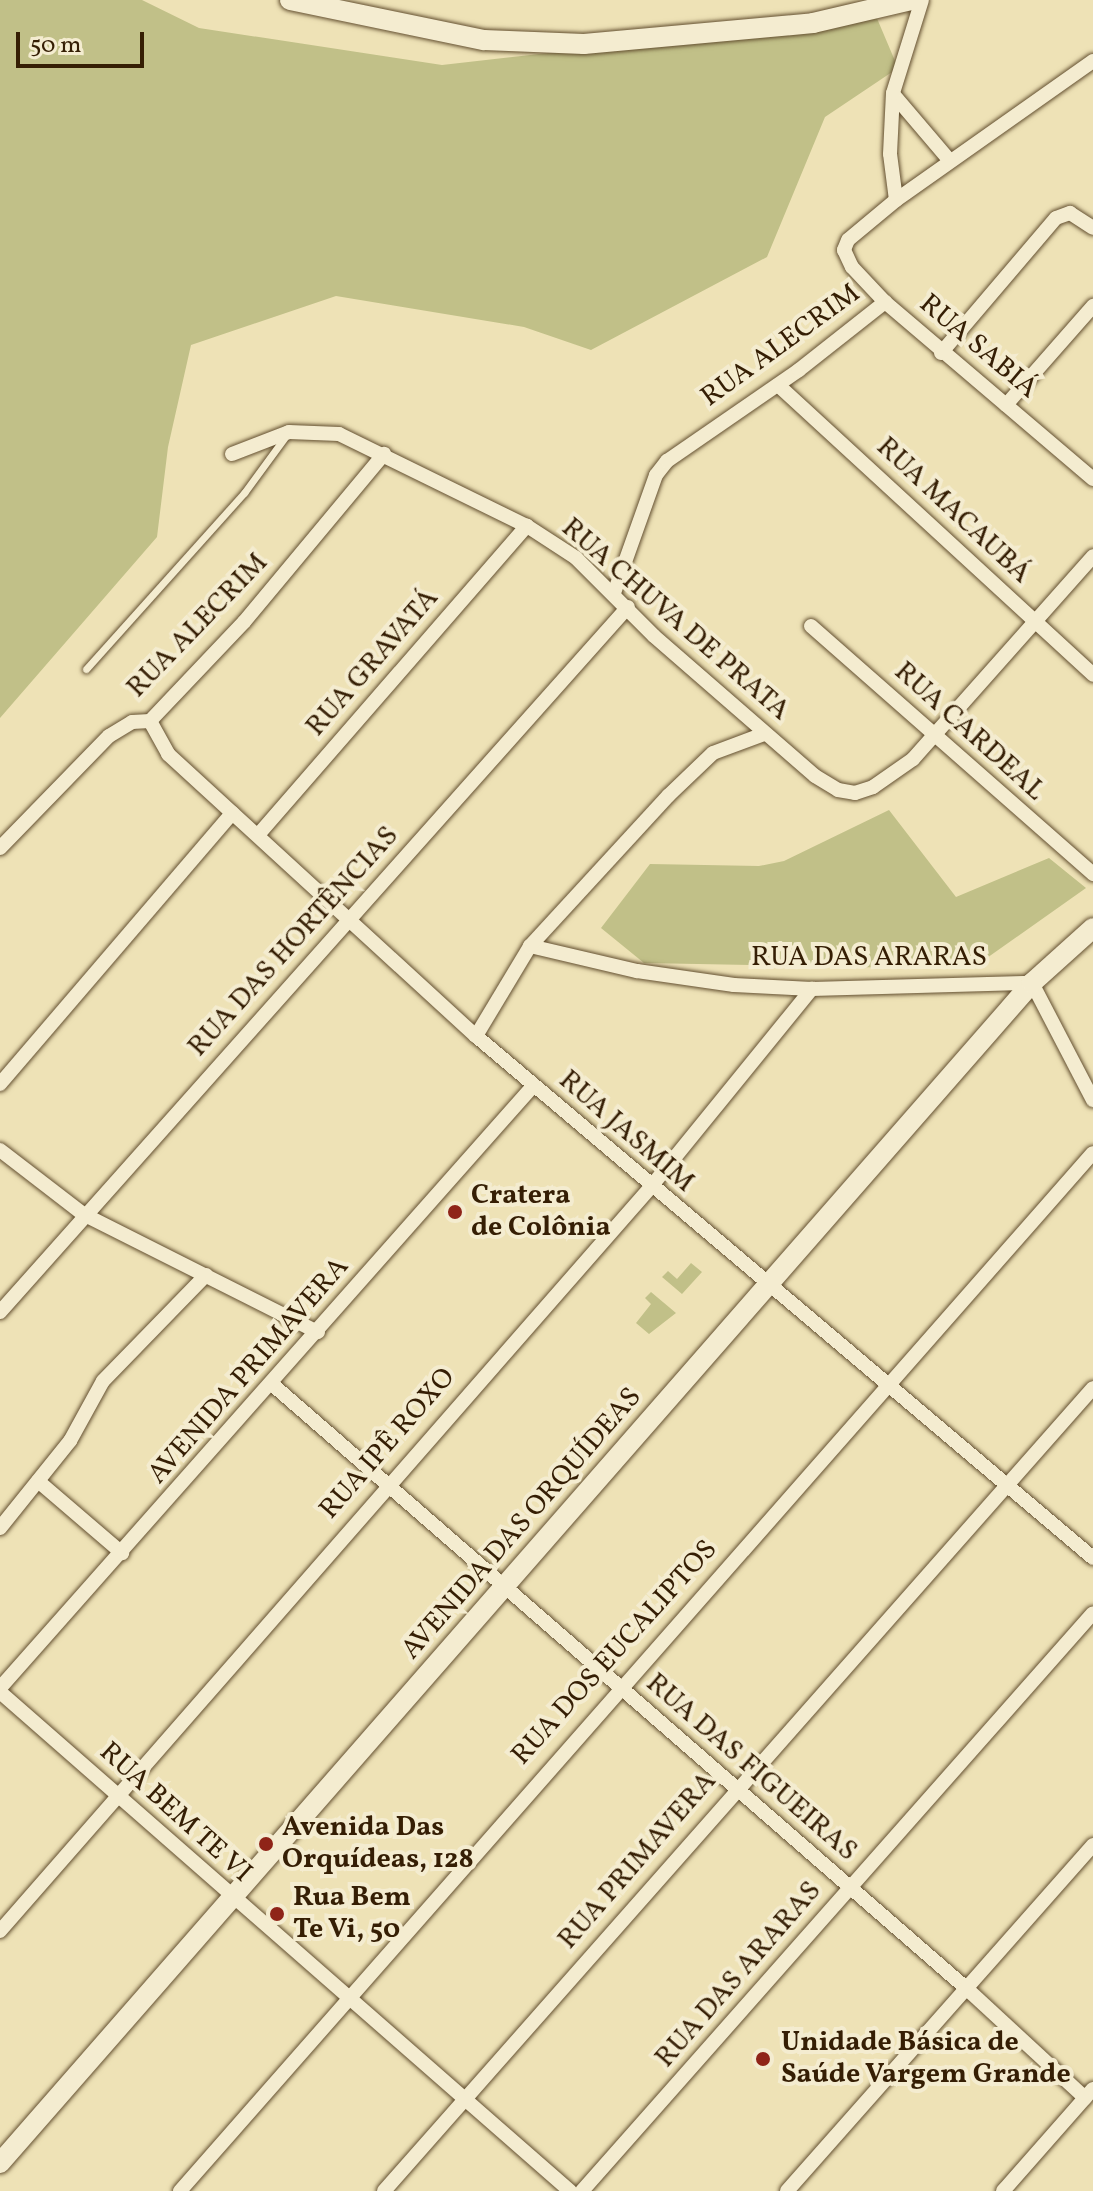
<!DOCTYPE html>
<html>
<head>
<meta charset="utf-8">
<style>
	body { margin:0 }
	#map { position:relative; width:1093px; height:2191px; overflow:hidden; background:#eee2b6; font-family:Vollkorn,serif }
	div>[style] { position:absolute }
	.green>* { inset:0; background:#c1c088 }
	.roads { filter:drop-shadow(0 0 2px #634f30) drop-shadow(0 0 2px #634f30) }
	.lane>* { height:7px; margin:-3.5px; padding:0 3.5px; transform-origin:3.5px; border-radius:3.5px; background:#f4ecd0 }
	.street>* { height:14px; margin:-7px; padding:0 7px; transform-origin:7px; border-radius:7px; background:#f4ecd0 }
	.secondary>* { height:20px; margin:-10px; padding:0 10px; transform-origin:10px; border-radius:10px; background:#f4ecd0 }
	.dots>* { width:22px; height:22px; translate:-50% -50%; box-sizing:border-box; border:4px solid #f4ecd0; border-radius:50% }
	span { translate:-50% -50%; white-space:nowrap; text-align:center; line-height:1.15; -webkit-text-stroke:8px #f4ecd0; paint-order:stroke }
	.street-label { font-size:28px; color:#351e04 }
	.poi-label { font-size:28px; color:#351e04; font-weight:700 }
	.left { translate:0 -50%; text-align:left }
	.scale { position:absolute; left:16px; top:32px; width:128px; height:36px; box-sizing:border-box; border:4px solid #351e04; border-top:0; padding-left:10px; font-size:24px; line-height:28px; white-space:nowrap; color:#351e04; -webkit-text-stroke:6px #f4ecd0; paint-order:stroke }
</style>
</head>
<body>
<div id="map">
	<div class="green">
		<div style="clip-path:polygon(0 0,142px 0,199px 28px,442px 65px,876px 16px,898px 68px,825px 117px,767px 257px,591px 350px,524px 327px,336px 296px,191px 345px,168px 447px,157px 537px,0 718px)"></div>
		<div style="clip-path:polygon(889px 810px,956px 897px,1049px 858px,1086px 888px,984px 960px,906px 968px,644px 963px,601px 928px,650px 864px,759px 866px,784px 861px)"></div>
		<div style="clip-path:polygon(691px 1263px,702px 1272px,682px 1294px,662px 1277px,668px 1271px,677px 1279px)"></div>
		<div style="clip-path:polygon(651px 1292px,676px 1313px,649px 1334px,636px 1323px,651px 1304px,645px 1298px)"></div>
	</div>
	<div class="roads">
		<div class="lane">
			<div style="left:86px;top:669px;width:237px;rotate:-48.1deg"></div>
			<div style="left:244px;top:493px;width:69px;rotate:-53.8deg"></div>
		</div>
		<div class="street">
			<div style="left:1093px;top:61px;width:241px;rotate:144.8deg"></div>
			<div style="left:896px;top:200px;width:62px;rotate:140.2deg"></div>
			<div style="left:848px;top:240px;width:11px;rotate:112deg"></div>
			<div style="left:844px;top:250px;width:19px;rotate:65deg"></div>
			<div style="left:852px;top:267px;width:48px;rotate:46.7deg"></div>
			<div style="left:885px;top:302px;width:273px;rotate:40.4deg"></div>
			<div style="left:893px;top:94px;width:88px;rotate:49.6deg"></div>
			<div style="left:896px;top:200px;width:46px;rotate:-97.4deg"></div>
			<div style="left:890px;top:154px;width:61px;rotate:-87.2deg"></div>
			<div style="left:893px;top:93px;width:97px;rotate:-72.7deg"></div>
			<div style="left:941px;top:353px;width:177px;rotate:-49.6deg"></div>
			<div style="left:1056px;top:218px;width:15px;rotate:-20deg"></div>
			<div style="left:1070px;top:213px;width:27px;rotate:33deg"></div>
			<div style="left:778px;top:385px;width:428px;rotate:42.6deg"></div>
			<div style="left:1006px;top:405px;width:132px;rotate:-48.7deg"></div>
			<div style="left:232px;top:454px;width:61px;rotate:-21.1deg"></div>
			<div style="left:289px;top:432px;width:50px;rotate:2.3deg"></div>
			<div style="left:339px;top:434px;width:209px;rotate:26.1deg"></div>
			<div style="left:527px;top:526px;width:59px;rotate:33.1deg"></div>
			<div style="left:576px;top:558px;width:110px;rotate:45deg"></div>
			<div style="left:654px;top:636px;width:213px;rotate:41deg"></div>
			<div style="left:815px;top:776px;width:27px;rotate:31deg"></div>
			<div style="left:838px;top:790px;width:17px;rotate:10deg"></div>
			<div style="left:855px;top:793px;width:19px;rotate:-18deg"></div>
			<div style="left:873px;top:787px;width:49px;rotate:-35deg"></div>
			<div style="left:913px;top:759px;width:271px;rotate:-48.4deg"></div>
			<div style="left:614px;top:593px;width:125px;rotate:-70.4deg"></div>
			<div style="left:656px;top:475px;width:18px;rotate:-52deg"></div>
			<div style="left:667px;top:461px;width:160px;rotate:-34.6deg"></div>
			<div style="left:799px;top:370px;width:110px;rotate:-38.3deg"></div>
			<div style="left:811px;top:626px;width:376px;rotate:41.3deg"></div>
			<div style="left:150px;top:721px;width:38px;rotate:61deg"></div>
			<div style="left:168px;top:754px;width:418px;rotate:42.5deg"></div>
			<div style="left:476px;top:1036px;width:808px;rotate:40.23deg"></div>
			<div style="left:258px;top:835px;width:410px;rotate:-49deg"></div>
			<div style="left:0;top:848px;width:156px;rotate:-45.8deg"></div>
			<div style="left:109px;top:736px;width:27px;rotate:-31deg"></div>
			<div style="left:132px;top:722px;width:18px;rotate:-3deg"></div>
			<div style="left:150px;top:721px;width:137px;rotate:-46.5deg"></div>
			<div style="left:244px;top:622px;width:219px;rotate:-50.2deg"></div>
			<div style="left:530px;top:946px;width:110px;rotate:13.2deg"></div>
			<div style="left:637px;top:971px;width:98px;rotate:8.2deg"></div>
			<div style="left:734px;top:985px;width:78px;rotate:2.9deg"></div>
			<div style="left:812px;top:989px;width:220px;rotate:-1.6deg"></div>
			<div style="left:1032px;top:983px;width:132px;rotate:62.5deg"></div>
			<div style="left:476px;top:1036px;width:105px;rotate:-59deg"></div>
			<div style="left:530px;top:946px;width:204px;rotate:-47.4deg"></div>
			<div style="left:668px;top:796px;width:62px;rotate:-43.7deg"></div>
			<div style="left:713px;top:753px;width:54px;rotate:-20.4deg"></div>
			<div style="left:0;top:1084px;width:357px;rotate:-49.4deg"></div>
			<div style="left:0;top:1150px;width:105px;rotate:37.6deg"></div>
			<div style="left:83px;top:1214px;width:263px;rotate:26.7deg"></div>
			<div style="left:0;top:1312px;width:944px;rotate:-48.31deg"></div>
			<div style="left:273px;top:1385px;width:919px;rotate:41.03deg"></div>
			<div style="left:966px;top:1988px;width:162px;rotate:42.7deg"></div>
			<div style="left:38px;top:1481px;width:111px;rotate:40.6deg"></div>
			<div style="left:0;top:1528px;width:112px;rotate:-51.2deg"></div>
			<div style="left:70px;top:1441px;width:68px;rotate:-61.2deg"></div>
			<div style="left:103px;top:1381px;width:148px;rotate:-45.8deg"></div>
			<div style="left:0;top:1688px;width:804px;rotate:-48.48deg"></div>
			<div style="left:0;top:1692px;width:758px;rotate:41.2deg"></div>
			<div style="left:0;top:1931px;width:987px;rotate:-48.82deg"></div>
			<div style="left:650px;top:1188px;width:257px;rotate:-50.9deg"></div>
			<div style="left:180px;top:2191px;width:1382px;rotate:-48.67deg"></div>
			<div style="left:384px;top:2191px;width:1071px;rotate:-48.56deg"></div>
			<div style="left:582px;top:2191px;width:771px;rotate:-48.52deg"></div>
			<div style="left:787px;top:2191px;width:462px;rotate:-48.5deg"></div>
			<div style="left:1003px;top:2191px;width:136px;rotate:-48.6deg"></div>
		</div>
		<div class="secondary">
			<div style="left:290px;top:0;width:198px;rotate:11.7deg"></div>
			<div style="left:484px;top:40px;width:100px;rotate:2.3deg"></div>
			<div style="left:584px;top:44px;width:230px;rotate:-5.2deg"></div>
			<div style="left:813px;top:23px;width:101px;rotate:-13.2deg"></div>
			<div style="left:0;top:2163px;width:1568px;rotate:-48.83deg"></div>
			<div style="left:1032px;top:983px;width:82px;rotate:-42deg"></div>
		</div>
	</div>
	<div class="dots">
		<div style="left:455px;top:1212px;background:#8f2418"></div>
		<div style="left:266px;top:1844px;background:#8f2418"></div>
		<div style="left:277px;top:1914px;background:#8f2418"></div>
		<div style="left:763px;top:2059px;background:#8f2418"></div>
	</div>
	<div class="street-label">
		<span style="left:781px;top:346px;rotate:-36deg">RUA ALECRIM</span>
		<span style="left:978px;top:347px;rotate:40deg">RUA SABIÁ</span>
		<span style="left:953px;top:511px;rotate:43deg">RUA MACAUBÁ</span>
		<span style="left:675px;top:620px;rotate:41deg">RUA CHUVA DE PRATA</span>
		<span style="left:198px;top:626px;rotate:-46deg">RUA ALECRIM</span>
		<span style="left:373px;top:663px;rotate:-49deg">RUA GRAVATÁ</span>
		<span style="left:969px;top:732px;rotate:42deg">RUA CARDEAL</span>
		<span style="left:294px;top:942px;rotate:-48deg">RUA DAS HORTÊNCIAS</span>
		<span style="left:869px;top:958px">RUA DAS ARARAS</span>
		<span style="left:626px;top:1132px;rotate:41deg">RUA JASMIM</span>
		<span style="left:249px;top:1371px;rotate:-49deg">AVENIDA PRIMAVERA</span>
		<span style="left:388px;top:1444px;rotate:-49deg">RUA IPÊ ROXO</span>
		<span style="left:522px;top:1524px;rotate:-49deg">AVENIDA DAS ORQUÍDEAS</span>
		<span style="left:615px;top:1653px;rotate:-48deg">RUA DOS EUCALIPTOS</span>
		<span style="left:751px;top:1768px;rotate:41deg">RUA DAS FIGUEIRAS</span>
		<span style="left:175px;top:1813px;rotate:42deg">RUA BEM TE VI</span>
		<span style="left:638px;top:1861px;rotate:-49deg">RUA PRIMAVERA</span>
		<span style="left:739px;top:1975px;rotate:-49deg">RUA DAS ARARAS</span>
	</div>
	<div class="poi-label">
		<span class="left" style="left:471px;top:1212px">Cratera<br>de Colônia</span>
		<span class="left" style="left:282px;top:1844px">Avenida Das<br>Orquídeas, 128</span>
		<span class="left" style="left:293px;top:1914px">Rua Bem<br>Te Vi, 50</span>
		<span class="left" style="left:781px;top:2059px">Unidade Básica de<br>Saúde Vargem Grande</span>
	</div>
	<div class="scale">50 m</div>
</div>
</body>
</html>
